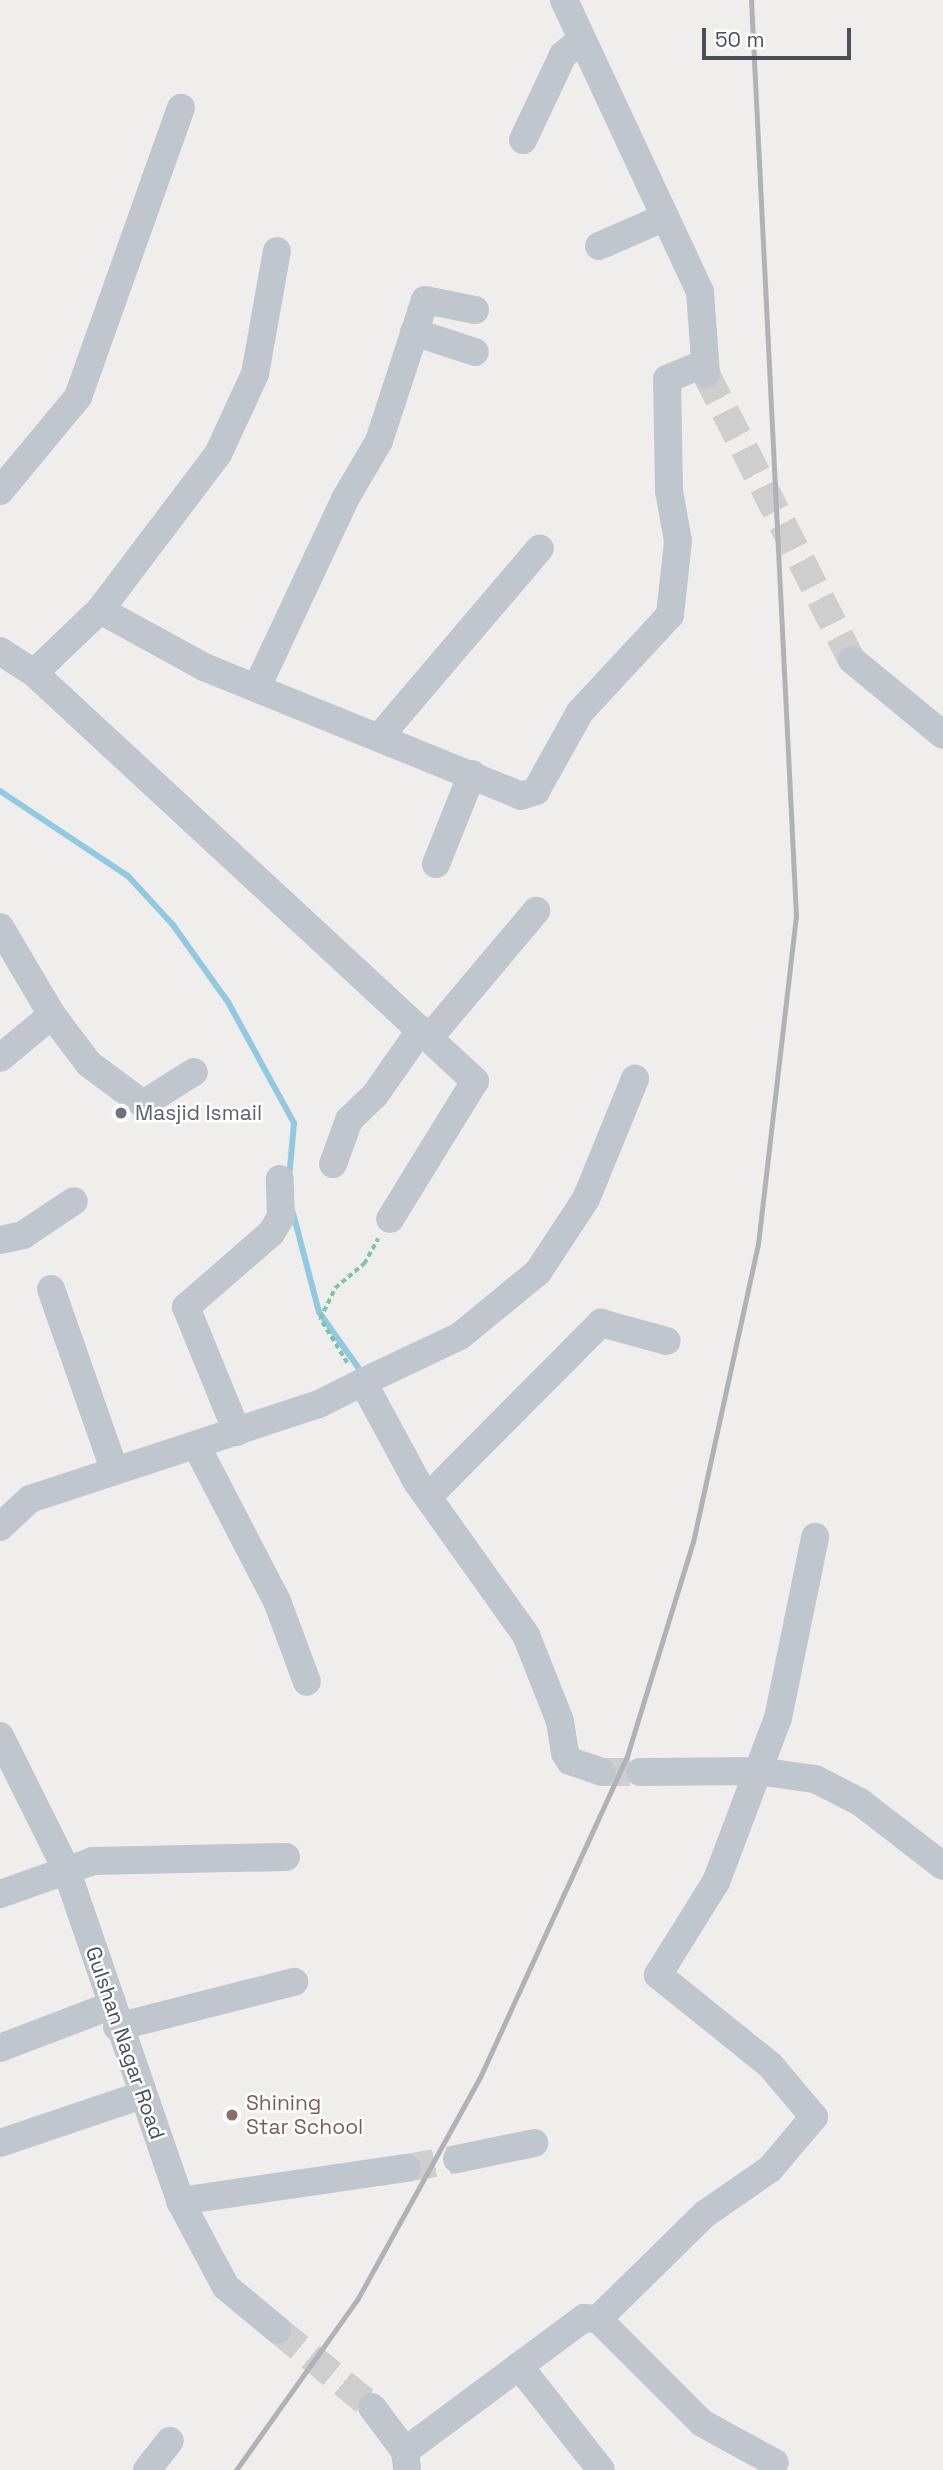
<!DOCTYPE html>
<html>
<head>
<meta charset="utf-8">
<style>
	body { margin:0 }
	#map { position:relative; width:943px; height:2470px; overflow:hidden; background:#f0eeed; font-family:"Space Grotesk",sans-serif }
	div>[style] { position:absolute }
	.stream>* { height:6px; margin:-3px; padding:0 3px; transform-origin:3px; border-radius:3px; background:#92c9e1 }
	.minor-tunnel>* { height:28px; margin-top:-14px; transform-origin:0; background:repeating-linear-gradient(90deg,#cececf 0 28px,transparent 0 42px) }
	.path>* { height:3.5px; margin-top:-1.75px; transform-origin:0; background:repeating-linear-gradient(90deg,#7cc3a7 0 5px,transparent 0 8.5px) }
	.minor>* { height:28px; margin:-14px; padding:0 14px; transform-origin:14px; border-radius:14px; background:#c0c6ce }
	.rail>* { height:5px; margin:-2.5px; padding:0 2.5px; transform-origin:2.5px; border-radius:2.5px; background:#b0b2b7 }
	.dots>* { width:19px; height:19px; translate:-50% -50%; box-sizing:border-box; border:4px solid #fff; border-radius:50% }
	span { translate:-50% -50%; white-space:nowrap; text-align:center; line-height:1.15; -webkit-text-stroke:5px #fff; paint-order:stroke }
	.worship-label { font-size:21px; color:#5b616d }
	.left { translate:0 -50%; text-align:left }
	.street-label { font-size:21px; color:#484f58 }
	.education-label { font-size:21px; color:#785e54 }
	.scale { position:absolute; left:702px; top:28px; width:149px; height:32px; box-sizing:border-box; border:4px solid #484f58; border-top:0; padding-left:9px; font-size:21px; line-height:24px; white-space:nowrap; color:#484f58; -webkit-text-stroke:5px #fff; paint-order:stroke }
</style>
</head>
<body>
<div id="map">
	<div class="stream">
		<div style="left:0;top:791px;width:154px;rotate:33.6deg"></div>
		<div style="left:128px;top:876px;width:67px;rotate:47.4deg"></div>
		<div style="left:173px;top:925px;width:95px;rotate:54.5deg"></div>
		<div style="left:228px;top:1002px;width:138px;rotate:61.4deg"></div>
		<div style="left:294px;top:1123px;width:56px;rotate:95.1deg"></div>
		<div style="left:293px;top:1213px;width:102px;rotate:75.3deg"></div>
		<div style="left:319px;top:1312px;width:75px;rotate:54.8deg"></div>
	</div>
	<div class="minor-tunnel">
		<div style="left:706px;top:374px;width:321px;rotate:63deg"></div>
		<div style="left:602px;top:1772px;width:38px"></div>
		<div style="left:407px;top:2168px;width:51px;rotate:-10.2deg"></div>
		<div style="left:278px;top:2330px;width:122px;rotate:39.3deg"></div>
	</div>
	<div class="path">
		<div style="left:347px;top:1363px;width:52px;rotate:-121.5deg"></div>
		<div style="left:320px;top:1319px;width:34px;rotate:-64deg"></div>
		<div style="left:335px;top:1288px;width:38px;rotate:-40deg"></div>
		<div style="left:364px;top:1264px;width:29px;rotate:-61deg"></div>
	</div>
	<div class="minor">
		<div style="left:564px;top:0;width:322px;rotate:65deg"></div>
		<div style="left:700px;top:292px;width:82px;rotate:85.8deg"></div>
		<div style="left:523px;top:140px;width:94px;rotate:-64.8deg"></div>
		<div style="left:563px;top:55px;width:23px;rotate:-40deg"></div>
		<div style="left:599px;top:246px;width:70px;rotate:-23.6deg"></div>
		<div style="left:414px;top:332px;width:64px;rotate:18.2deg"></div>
		<div style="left:0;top:491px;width:122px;rotate:-50.3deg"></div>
		<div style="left:78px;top:397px;width:307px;rotate:-70.4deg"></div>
		<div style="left:100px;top:610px;width:119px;rotate:28.7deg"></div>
		<div style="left:204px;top:667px;width:342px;rotate:22.1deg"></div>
		<div style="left:521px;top:796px;width:16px;rotate:-18deg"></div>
		<div style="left:536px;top:791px;width:90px;rotate:-60.9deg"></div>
		<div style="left:580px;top:712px;width:132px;rotate:-47.1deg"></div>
		<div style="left:670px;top:615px;width:74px;rotate:-83.8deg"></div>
		<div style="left:678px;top:541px;width:51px;rotate:-100.2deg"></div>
		<div style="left:669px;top:491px;width:112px;rotate:-91deg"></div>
		<div style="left:667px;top:379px;width:41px;rotate:-22.8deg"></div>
		<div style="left:0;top:651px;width:40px;rotate:32.9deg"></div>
		<div style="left:34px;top:673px;width:601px;rotate:42.77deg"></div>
		<div style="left:475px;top:1081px;width:162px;rotate:121.6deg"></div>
		<div style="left:852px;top:660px;width:118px;rotate:39.5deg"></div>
		<div style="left:34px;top:673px;width:91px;rotate:-43.7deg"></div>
		<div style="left:100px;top:610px;width:196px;rotate:-52.9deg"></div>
		<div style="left:218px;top:454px;width:88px;rotate:-65.2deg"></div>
		<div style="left:255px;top:374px;width:125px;rotate:-79.9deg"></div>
		<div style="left:258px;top:685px;width:205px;rotate:-64.9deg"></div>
		<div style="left:345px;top:499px;width:67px;rotate:-59.6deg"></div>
		<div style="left:379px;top:441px;width:148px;rotate:-71.9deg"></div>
		<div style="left:425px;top:300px;width:51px;rotate:11.3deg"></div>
		<div style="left:381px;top:735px;width:245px;rotate:-49.6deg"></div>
		<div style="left:436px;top:864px;width:97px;rotate:-68.2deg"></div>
		<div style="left:0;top:927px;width:102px;rotate:59.4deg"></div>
		<div style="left:52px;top:1015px;width:67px;rotate:140.4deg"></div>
		<div style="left:52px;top:1015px;width:61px;rotate:52.9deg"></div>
		<div style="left:89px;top:1064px;width:67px;rotate:36.5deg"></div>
		<div style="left:143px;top:1104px;width:60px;rotate:-32.1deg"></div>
		<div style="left:430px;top:1037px;width:165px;rotate:-49.9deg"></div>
		<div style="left:333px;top:1164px;width:47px;rotate:-70deg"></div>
		<div style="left:349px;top:1120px;width:36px;rotate:-44deg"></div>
		<div style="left:375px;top:1095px;width:80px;rotate:-55.1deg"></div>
		<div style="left:0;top:1240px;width:24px;rotate:-12deg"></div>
		<div style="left:23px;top:1235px;width:61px;rotate:-33.7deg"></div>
		<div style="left:51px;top:1289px;width:191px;rotate:70.7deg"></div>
		<div style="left:237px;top:1432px;width:135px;rotate:-112.2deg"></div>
		<div style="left:186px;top:1307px;width:113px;rotate:-41deg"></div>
		<div style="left:271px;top:1233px;width:19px;rotate:-58deg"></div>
		<div style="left:281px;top:1217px;width:38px;rotate:-92deg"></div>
		<div style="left:196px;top:1445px;width:176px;rotate:62.6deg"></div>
		<div style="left:277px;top:1601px;width:86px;rotate:69.7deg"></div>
		<div style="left:430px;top:1495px;width:243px;rotate:-45.2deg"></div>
		<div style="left:601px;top:1323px;width:68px;rotate:15.3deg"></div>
		<div style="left:0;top:1527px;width:41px;rotate:-43deg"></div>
		<div style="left:30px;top:1499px;width:304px;rotate:-18.2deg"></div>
		<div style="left:319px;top:1404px;width:49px;rotate:-26.6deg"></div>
		<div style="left:0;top:1736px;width:148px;rotate:63.6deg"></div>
		<div style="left:66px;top:1869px;width:351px;rotate:71deg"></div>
		<div style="left:180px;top:2201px;width:98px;rotate:61.9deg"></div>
		<div style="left:226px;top:2287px;width:67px;rotate:39.6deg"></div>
		<div style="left:602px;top:1772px;width:34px;rotate:-161deg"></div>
		<div style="left:570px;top:1761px;width:9px;rotate:-122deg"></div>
		<div style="left:565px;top:1753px;width:32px;rotate:-99deg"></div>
		<div style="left:560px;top:1721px;width:92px;rotate:-111.6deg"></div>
		<div style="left:526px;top:1635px;width:188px;rotate:-125.5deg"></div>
		<div style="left:417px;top:1482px;width:114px;rotate:-118.4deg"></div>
		<div style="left:363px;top:1382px;width:107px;rotate:-25.4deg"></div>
		<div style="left:460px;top:1336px;width:101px;rotate:-39.4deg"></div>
		<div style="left:538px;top:1272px;width:87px;rotate:-56.7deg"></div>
		<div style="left:586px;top:1199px;width:130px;rotate:-67.8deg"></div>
		<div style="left:640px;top:1772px;width:118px;rotate:-0.5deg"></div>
		<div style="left:758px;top:1771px;width:58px;rotate:8deg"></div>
		<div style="left:815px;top:1779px;width:51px;rotate:27.1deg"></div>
		<div style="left:860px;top:1802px;width:105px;rotate:37.6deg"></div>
		<div style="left:0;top:1894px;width:99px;rotate:-19.5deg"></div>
		<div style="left:93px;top:1861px;width:193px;rotate:-1.2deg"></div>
		<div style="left:117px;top:2027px;width:183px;rotate:-14.3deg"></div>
		<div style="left:0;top:2048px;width:118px;rotate:-20.9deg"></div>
		<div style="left:0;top:2143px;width:150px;rotate:-18.7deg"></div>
		<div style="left:457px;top:2159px;width:79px;rotate:-11.7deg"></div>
		<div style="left:180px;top:2201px;width:229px;rotate:-8.3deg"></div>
		<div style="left:598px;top:2319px;width:150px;rotate:-44.5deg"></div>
		<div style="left:705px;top:2214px;width:79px;rotate:-34.7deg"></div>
		<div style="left:770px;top:2169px;width:68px;rotate:-49.8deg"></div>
		<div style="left:814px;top:2117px;width:68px;rotate:-130.2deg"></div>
		<div style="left:770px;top:2065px;width:144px;rotate:-141.2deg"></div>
		<div style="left:658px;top:1975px;width:110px;rotate:-58.1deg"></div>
		<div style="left:716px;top:1882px;width:175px;rotate:-69.3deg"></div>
		<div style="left:778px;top:1718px;width:185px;rotate:-78.4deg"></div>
		<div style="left:519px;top:2366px;width:132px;rotate:51.7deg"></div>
		<div style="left:372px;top:2407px;width:55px;rotate:53.1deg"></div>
		<div style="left:405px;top:2451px;width:16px;rotate:83deg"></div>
		<div style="left:405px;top:2451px;width:223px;rotate:-36.6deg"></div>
		<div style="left:584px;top:2318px;width:14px;rotate:4deg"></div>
		<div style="left:598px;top:2319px;width:147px;rotate:45deg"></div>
		<div style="left:702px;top:2423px;width:83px;rotate:28.7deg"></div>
		<div style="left:147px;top:2470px;width:37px;rotate:-52deg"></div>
	</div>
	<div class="rail">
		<div style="left:236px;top:2470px;width:209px;rotate:-54.6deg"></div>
		<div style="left:357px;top:2300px;width:257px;rotate:-61.1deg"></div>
		<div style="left:481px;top:2075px;width:351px;rotate:-65.4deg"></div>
		<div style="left:627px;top:1756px;width:224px;rotate:-72.9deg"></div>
		<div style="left:693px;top:1542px;width:305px;rotate:-77.7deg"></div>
		<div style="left:758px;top:1244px;width:330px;rotate:-83.4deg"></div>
		<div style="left:796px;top:916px;width:917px;rotate:-92.81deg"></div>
	</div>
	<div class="dots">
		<div style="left:121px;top:1113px;background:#6b7280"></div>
		<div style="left:232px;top:2115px;background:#8d6e63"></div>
	</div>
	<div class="worship-label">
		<span class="left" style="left:135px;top:1113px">Masjid Ismail</span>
	</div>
	<div class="street-label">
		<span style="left:125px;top:2043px;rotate:71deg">Gulshan Nagar Road</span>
	</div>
	<div class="education-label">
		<span class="left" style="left:246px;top:2115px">Shining<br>Star School</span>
	</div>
	<div class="scale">50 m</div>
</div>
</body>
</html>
